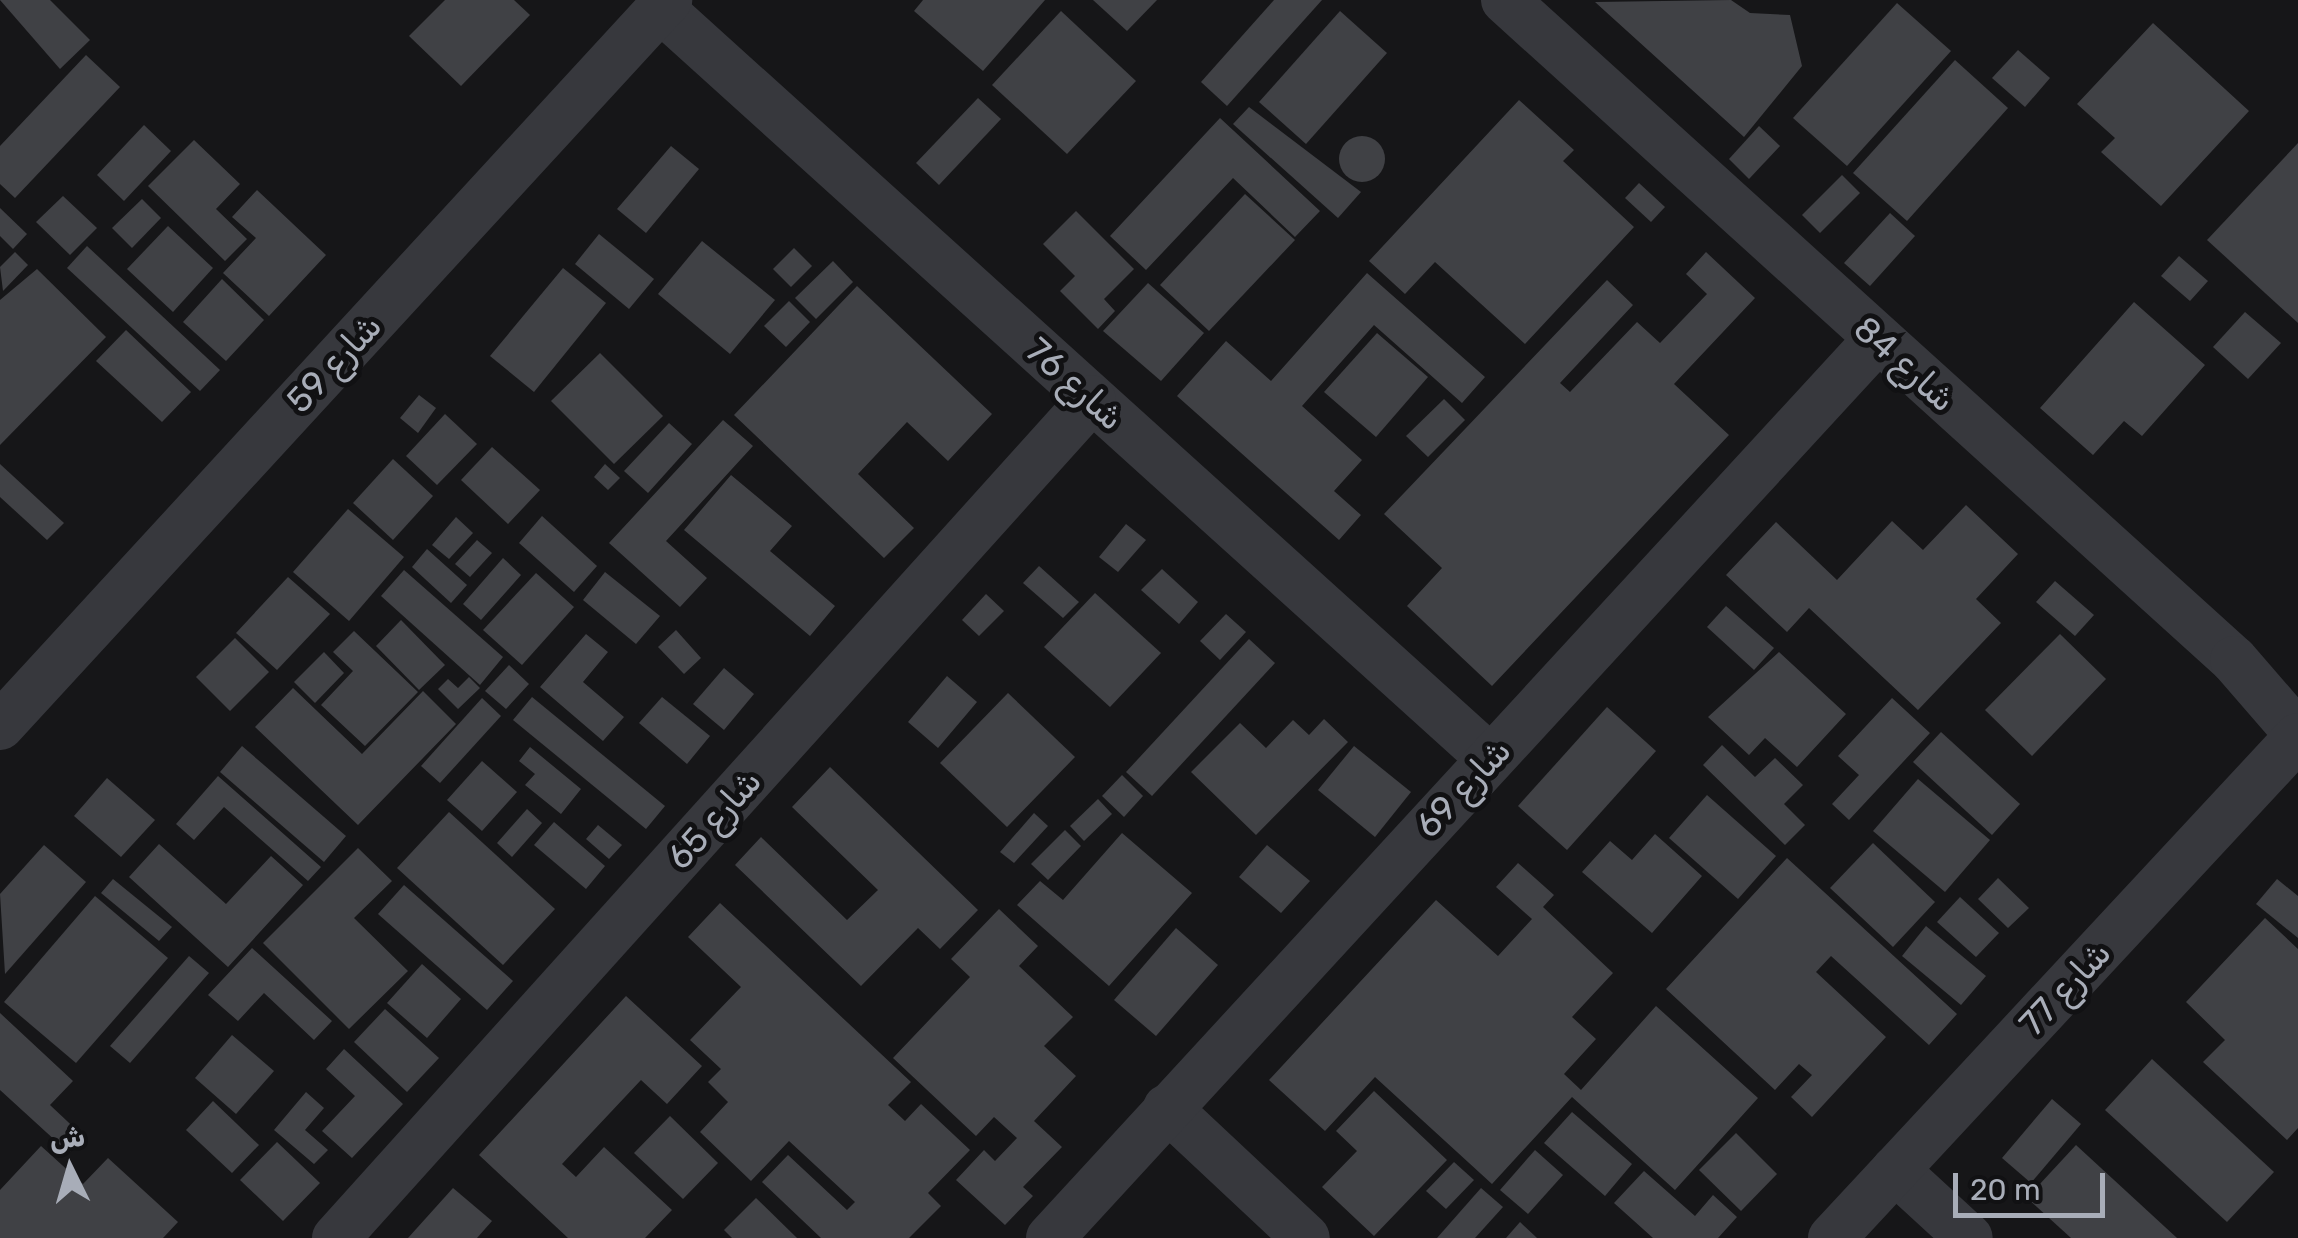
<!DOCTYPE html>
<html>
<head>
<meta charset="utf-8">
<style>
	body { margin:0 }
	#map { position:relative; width:2298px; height:1238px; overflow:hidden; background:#161618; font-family:Rubik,Cairo,sans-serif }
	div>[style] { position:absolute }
	.building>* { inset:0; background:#404145 }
	.round { border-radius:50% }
	.minor>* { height:48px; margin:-24px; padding:0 24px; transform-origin:24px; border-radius:24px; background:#37383d }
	span { translate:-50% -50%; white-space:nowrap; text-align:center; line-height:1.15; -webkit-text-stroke:10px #111113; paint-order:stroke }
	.street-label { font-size:35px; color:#a8adb8 }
	.north { position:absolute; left:20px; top:1118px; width:100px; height:100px; -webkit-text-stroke:8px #111113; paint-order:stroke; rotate:355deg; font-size:28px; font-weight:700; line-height:40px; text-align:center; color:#a8adb8 }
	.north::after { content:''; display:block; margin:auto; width:35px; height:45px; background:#a8adb8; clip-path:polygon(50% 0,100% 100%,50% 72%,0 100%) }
	.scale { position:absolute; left:1953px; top:1173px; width:152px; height:45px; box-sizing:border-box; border:5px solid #a8adb8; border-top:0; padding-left:12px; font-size:30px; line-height:35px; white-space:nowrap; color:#a8adb8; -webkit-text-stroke:8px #111113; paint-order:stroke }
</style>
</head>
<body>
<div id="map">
	<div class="building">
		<div style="clip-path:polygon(0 0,50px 0,90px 40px,60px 69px)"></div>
		<div style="clip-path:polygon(445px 0,514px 0,530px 15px,461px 86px,409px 36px)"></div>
		<div style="clip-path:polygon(923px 0,1045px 0,983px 71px,914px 11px)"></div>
		<div style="clip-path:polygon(1093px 0,1157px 0,1127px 31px)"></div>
		<div style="clip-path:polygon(1274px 0,1322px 0,1227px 106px,1201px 82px)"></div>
		<div style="clip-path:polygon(1731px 0,1750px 13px,1790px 15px,1802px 66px,1744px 137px,1595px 2px)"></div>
		<div style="clip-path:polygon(1897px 3px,1951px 51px,1847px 166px,1793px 118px)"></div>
		<div style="clip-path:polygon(1061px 11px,1136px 81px,1067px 154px,992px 85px)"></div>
		<div style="clip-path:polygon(1340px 11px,1387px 53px,1306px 144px,1259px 102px)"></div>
		<div style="clip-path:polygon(2153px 23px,2249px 111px,2161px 206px,2101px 152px,2115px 138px,2077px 104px)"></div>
		<div style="clip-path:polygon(2018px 50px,2050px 78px,2025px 107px,1992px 78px)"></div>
		<div style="clip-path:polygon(86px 55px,120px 87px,15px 198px,0 184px,0 146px)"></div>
		<div style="clip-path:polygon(1955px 60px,2008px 108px,1907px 221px,1853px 173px)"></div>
		<div style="clip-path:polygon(978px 98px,1001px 119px,939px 185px,916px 163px)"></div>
		<div style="clip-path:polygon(1519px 100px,1574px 150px,1563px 161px,1634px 227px,1525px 344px,1435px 262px,1405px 294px,1369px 261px)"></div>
		<div style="clip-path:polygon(1249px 107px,1361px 192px,1338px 218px,1233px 124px)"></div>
		<div style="clip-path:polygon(1220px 118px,1320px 211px,1295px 237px,1233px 178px,1146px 270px,1110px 236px)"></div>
		<div style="clip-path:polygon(144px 125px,171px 151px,124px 201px,97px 175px)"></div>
		<div style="clip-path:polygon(1759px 126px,1780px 146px,1749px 179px,1729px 159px)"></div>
		<div class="round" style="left:1339px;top:136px;width:46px;height:46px"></div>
		<div style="clip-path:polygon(194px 140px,240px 184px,216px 209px,247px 239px,225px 261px,148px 186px)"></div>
		<div style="clip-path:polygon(2298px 143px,2298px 323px,2207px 240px)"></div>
		<div style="clip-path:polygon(671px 146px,699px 169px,646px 233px,617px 209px)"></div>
		<div style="clip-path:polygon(1842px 175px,1860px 193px,1820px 233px,1802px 215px)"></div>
		<div style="clip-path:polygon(1639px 183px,1665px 207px,1651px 222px,1625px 198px)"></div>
		<div style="clip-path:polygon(257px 190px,326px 255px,269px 316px,223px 273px,256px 238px,232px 217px)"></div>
		<div style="clip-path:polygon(1245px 194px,1295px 240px,1209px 331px,1160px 285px)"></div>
		<div style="clip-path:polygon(63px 196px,97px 228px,70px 255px,36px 222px)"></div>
		<div style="clip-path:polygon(142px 199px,161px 218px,132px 248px,112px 228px)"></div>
		<div style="clip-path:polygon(0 208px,27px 234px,13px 249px,0 236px)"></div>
		<div style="clip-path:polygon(1076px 211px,1134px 269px,1104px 299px,1115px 311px,1098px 329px,1060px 291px,1075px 276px,1043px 244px)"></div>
		<div style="clip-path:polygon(1890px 213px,1915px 236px,1870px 286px,1844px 263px)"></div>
		<div style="clip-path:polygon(168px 226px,213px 268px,173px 312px,127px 269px)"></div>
		<div style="clip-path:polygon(599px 234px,654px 279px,629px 309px,575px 264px)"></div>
		<div style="clip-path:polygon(702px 241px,775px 300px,730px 354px,658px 294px)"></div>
		<div style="clip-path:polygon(87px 246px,220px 370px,200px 391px,67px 268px)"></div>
		<div style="clip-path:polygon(794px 248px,812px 266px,791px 287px,773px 269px)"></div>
		<div style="clip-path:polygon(15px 252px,28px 265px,3px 291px,0 267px)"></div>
		<div style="clip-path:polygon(1706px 252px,1755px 298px,1674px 384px,1729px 435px,1492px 686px,1407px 606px,1442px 568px,1384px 514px,1607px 280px,1633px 305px,1560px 383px,1570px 392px,1637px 322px,1660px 343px,1707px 294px,1686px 274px)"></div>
		<div style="clip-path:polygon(2179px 256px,2208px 281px,2190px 301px,2161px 276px)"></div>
		<div style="clip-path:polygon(833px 261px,853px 282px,816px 319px,795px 298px)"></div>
		<div style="clip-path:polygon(563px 268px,606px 303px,534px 392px,490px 356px)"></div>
		<div style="clip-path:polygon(37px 269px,106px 337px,0 445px,0 300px)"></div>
		<div style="clip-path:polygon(1367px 273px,1485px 377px,1462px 403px,1374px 325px,1302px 406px,1362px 460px,1334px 491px,1361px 515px,1339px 540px,1177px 396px,1226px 341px,1271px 381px)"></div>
		<div style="clip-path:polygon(222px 279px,264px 320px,226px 361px,183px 322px)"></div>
		<div style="clip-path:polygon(1148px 283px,1204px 333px,1161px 381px,1103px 331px)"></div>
		<div style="clip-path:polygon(857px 286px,992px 414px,948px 461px,907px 422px,858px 474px,914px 528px,884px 558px,734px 415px)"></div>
		<div style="clip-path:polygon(789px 301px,810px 322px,786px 347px,764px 326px)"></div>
		<div style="clip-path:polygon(2134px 302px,2205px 365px,2142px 436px,2124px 421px,2093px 455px,2040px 408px)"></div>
		<div style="clip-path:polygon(2245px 312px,2281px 343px,2248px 379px,2213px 347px)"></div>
		<div style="clip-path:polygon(126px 330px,191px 392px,162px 422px,96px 361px)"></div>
		<div style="clip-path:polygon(1377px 333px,1428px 377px,1376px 437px,1324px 392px)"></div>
		<div style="clip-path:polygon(600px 353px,663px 416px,614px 464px,551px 401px)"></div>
		<div style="clip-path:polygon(419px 395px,436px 408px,418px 433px,400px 418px)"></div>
		<div style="clip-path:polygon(1444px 399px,1465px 420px,1428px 457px,1406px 436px)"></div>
		<div style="clip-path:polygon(445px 414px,477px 444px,437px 485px,406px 456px)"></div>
		<div style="clip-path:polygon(723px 420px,753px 446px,666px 541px,707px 578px,680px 607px,609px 543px)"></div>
		<div style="clip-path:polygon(669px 423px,692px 444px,648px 493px,624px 471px)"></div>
		<div style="clip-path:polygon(492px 447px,540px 490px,508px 524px,461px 480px)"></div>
		<div style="clip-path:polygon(393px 459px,433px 496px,393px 540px,353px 503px)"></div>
		<div style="clip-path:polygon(0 464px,64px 523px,47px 540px,0 497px)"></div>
		<div style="clip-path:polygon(605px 464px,620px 478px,608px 490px,594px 477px)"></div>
		<div style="clip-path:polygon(731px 475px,792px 526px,770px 551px,835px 606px,810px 636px,684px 530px)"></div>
		<div style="clip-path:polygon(1966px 505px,2018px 554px,1976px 599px,2001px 623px,1918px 710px,1809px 608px,1787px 632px,1726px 575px,1776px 522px,1837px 580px,1892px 521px,1923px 550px)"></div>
		<div style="clip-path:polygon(348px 509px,404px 557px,349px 621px,293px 572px)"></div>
		<div style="clip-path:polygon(542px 516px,597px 566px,574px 592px,519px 543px)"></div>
		<div style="clip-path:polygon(456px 517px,473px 533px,449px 559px,432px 545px)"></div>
		<div style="clip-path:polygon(1126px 524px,1146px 540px,1118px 572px,1099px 557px)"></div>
		<div style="clip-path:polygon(477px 540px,492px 553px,470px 577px,455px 564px)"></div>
		<div style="clip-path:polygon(427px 549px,467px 585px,451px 603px,412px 567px)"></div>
		<div style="clip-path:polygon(503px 558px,521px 575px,481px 620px,463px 604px)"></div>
		<div style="clip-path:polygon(1039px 566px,1079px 602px,1063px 618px,1023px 583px)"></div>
		<div style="clip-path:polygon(1162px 569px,1198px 602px,1179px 624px,1141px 590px)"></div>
		<div style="clip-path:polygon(404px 570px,503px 657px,480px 685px,381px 596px)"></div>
		<div style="clip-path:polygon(605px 572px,660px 616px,636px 644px,583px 600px)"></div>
		<div style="clip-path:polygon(536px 573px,574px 607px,522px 665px,483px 630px)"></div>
		<div style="clip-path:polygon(288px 577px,330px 614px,277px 670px,236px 633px)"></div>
		<div style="clip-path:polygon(2055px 581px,2094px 615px,2075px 636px,2036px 602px)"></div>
		<div style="clip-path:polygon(1095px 593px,1161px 653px,1110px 707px,1044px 647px)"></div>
		<div style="clip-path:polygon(986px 594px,1004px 611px,979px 636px,962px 620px)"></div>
		<div style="clip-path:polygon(1726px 606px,1774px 648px,1754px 670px,1707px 627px)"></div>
		<div style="clip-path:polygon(1226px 614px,1246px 632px,1220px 660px,1200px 641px)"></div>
		<div style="clip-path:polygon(401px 620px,445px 665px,419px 690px,376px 646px)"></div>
		<div style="clip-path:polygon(676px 630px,701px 658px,684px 674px,658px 647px)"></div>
		<div style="clip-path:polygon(354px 631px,418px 692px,365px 746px,321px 705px,353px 671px,333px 652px)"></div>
		<div style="clip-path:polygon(586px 634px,608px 652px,583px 682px,624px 717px,603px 741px,540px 687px)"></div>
		<div style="clip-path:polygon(2060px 634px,2106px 679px,2032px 756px,1985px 710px)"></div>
		<div style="clip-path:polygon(235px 638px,269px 672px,230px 711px,196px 677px)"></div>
		<div style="clip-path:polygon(1249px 639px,1275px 663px,1152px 796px,1126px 772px)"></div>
		<div style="clip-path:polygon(324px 652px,344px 673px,315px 703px,294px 682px)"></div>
		<div style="clip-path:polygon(1779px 652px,1846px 714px,1797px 767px,1765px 738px,1749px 755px,1708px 717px)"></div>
		<div style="clip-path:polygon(509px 665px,529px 684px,506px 709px,485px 691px)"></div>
		<div style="clip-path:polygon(724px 668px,754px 694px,724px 730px,693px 704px)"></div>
		<div style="clip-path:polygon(947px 676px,977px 702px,938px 748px,908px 722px)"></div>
		<div style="clip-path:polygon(469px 677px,480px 688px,458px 709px,438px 689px,448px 679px,458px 688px)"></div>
		<div style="clip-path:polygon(293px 688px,362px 754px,423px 691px,456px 724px,358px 825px,255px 727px)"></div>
		<div style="clip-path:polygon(1008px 693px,1075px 757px,1007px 827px,940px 763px)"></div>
		<div style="clip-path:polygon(532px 697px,665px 806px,646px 829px,513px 720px)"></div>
		<div style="clip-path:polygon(662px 697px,710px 736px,687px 764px,639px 723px)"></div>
		<div style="clip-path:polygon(482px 698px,501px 716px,440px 783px,421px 766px)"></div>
		<div style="clip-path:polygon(1892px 698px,1930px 733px,1849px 820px,1832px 804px,1859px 775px,1838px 756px)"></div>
		<div style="clip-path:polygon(1607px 707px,1656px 751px,1567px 850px,1518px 806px)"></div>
		<div style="clip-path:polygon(1324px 719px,1348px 742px,1256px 835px,1191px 772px,1240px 723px,1266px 748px,1293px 720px,1309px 735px)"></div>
		<div style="clip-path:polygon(1941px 732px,2020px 804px,1992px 835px,1913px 762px)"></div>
		<div style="clip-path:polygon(1722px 745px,1755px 777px,1775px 758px,1803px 785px,1784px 804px,1805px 825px,1785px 845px,1703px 765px)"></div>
		<div style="clip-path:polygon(242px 746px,346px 836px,324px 862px,220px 772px)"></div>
		<div style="clip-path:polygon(1354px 746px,1411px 792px,1375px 837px,1318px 790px)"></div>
		<div style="clip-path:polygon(530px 747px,581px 789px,561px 814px,525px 785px,535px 774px,519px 761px)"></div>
		<div style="clip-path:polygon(482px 761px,517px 792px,482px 831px,447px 800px)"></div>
		<div style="clip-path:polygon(830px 767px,978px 910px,940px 949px,918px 928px,861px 986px,735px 865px,761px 837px,847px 920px,878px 890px,792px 807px)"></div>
		<div style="clip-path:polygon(1122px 775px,1143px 796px,1124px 817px,1102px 796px)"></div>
		<div style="clip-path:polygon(218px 776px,321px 867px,308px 881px,224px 807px,194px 840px,176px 824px)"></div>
		<div style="clip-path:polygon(107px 778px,155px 820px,121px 857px,74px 816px)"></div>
		<div style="clip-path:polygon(1918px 779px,1990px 840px,1945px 892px,1873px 831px)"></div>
		<div style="clip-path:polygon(1707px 795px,1776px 856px,1738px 899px,1669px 838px)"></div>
		<div style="clip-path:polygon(1098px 799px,1112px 814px,1084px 841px,1070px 826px)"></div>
		<div style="clip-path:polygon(527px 809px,542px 823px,512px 857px,497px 843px)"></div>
		<div style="clip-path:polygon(449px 812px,555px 909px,503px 965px,397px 868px)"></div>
		<div style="clip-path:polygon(1034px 813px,1048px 826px,1014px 863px,1000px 852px)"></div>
		<div style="clip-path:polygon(554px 822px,605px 866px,586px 889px,534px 845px)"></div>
		<div style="clip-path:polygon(598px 825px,622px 845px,609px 859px,586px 839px)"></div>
		<div style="clip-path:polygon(1065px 830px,1081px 846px,1048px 880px,1031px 864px)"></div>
		<div style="clip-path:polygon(1122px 833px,1192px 893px,1109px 986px,1017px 905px,1040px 881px,1063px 900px)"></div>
		<div style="clip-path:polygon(1655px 834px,1702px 876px,1652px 933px,1582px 872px,1610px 841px,1632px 860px)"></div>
		<div style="clip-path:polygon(1873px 843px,1935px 902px,1893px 947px,1830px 888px)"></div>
		<div style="clip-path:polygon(159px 844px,226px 904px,271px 856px,303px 885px,228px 967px,129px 877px)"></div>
		<div style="clip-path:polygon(44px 845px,86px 882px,5px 974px,0 894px)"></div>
		<div style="clip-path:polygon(1267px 845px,1310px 881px,1281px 913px,1239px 877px)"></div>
		<div style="clip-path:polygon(358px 848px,392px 881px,354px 918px,408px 971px,349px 1029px,263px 943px)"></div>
		<div style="clip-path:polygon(1787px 858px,1957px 1014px,1929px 1045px,1831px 956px,1816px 972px,1886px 1037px,1812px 1117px,1791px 1097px,1812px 1075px,1799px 1064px,1775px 1090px,1666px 989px)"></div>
		<div style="clip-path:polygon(1518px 863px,1554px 895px,1543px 907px,1613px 973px,1572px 1017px,1596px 1039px,1564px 1074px,1581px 1090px,1656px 1006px,1758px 1098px,1675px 1190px,1572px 1097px,1492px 1184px,1375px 1077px,1325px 1131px,1269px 1080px,1436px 900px,1498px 956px,1532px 919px,1496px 887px)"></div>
		<div style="clip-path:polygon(1998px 878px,2029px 908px,2008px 928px,1978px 899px)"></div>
		<div style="clip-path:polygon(113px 879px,172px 927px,159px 941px,101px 893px)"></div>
		<div style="clip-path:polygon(2277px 879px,2298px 896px,2298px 938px,2256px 904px)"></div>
		<div style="clip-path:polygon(404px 885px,513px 981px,487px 1010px,378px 914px)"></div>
		<div style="clip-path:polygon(95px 896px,168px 958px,76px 1063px,4px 1002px)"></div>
		<div style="clip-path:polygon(1960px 897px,1999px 933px,1976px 957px,1937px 922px)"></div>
		<div style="clip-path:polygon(720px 903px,911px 1082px,888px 1105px,905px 1121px,921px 1104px,970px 1150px,928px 1193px,941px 1206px,909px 1238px,821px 1238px,762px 1182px,788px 1155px,847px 1210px,855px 1202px,789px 1141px,751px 1181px,700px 1132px,728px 1102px,708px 1082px,721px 1069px,690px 1040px,741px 987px,688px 937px)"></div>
		<div style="clip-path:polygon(999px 909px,1038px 946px,1019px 966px,1073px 1017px,1044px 1046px,1076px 1076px,1034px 1121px,1062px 1147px,1023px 1187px,1033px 1196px,1005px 1225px,956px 1180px,984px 1150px,995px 1161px,1017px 1138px,994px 1117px,976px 1136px,893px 1058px,970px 977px,951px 959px)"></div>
		<div style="clip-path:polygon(2265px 918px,2298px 949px,2298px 1128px,2287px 1140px,2203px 1062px,2225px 1040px,2186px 1002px)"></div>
		<div style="clip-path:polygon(1926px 926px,1986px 976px,1961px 1005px,1902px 956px)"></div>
		<div style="clip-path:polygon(1176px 928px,1218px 965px,1156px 1036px,1114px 1000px)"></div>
		<div style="clip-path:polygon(252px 948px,332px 1021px,314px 1040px,264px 993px,238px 1021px,208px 995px)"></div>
		<div style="clip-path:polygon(189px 956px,209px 973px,130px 1063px,110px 1046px)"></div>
		<div style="clip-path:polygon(422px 964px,461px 999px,427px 1038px,387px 1003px)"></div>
		<div style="clip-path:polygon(626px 996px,702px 1066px,667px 1104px,641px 1080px,562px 1164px,576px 1177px,604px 1147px,672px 1210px,645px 1238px,568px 1238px,479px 1155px)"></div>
		<div style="clip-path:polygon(385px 1009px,439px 1058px,407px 1092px,354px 1042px)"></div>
		<div style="clip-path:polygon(0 1013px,73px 1081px,50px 1105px,84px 1137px,69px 1153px,0 1090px)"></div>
		<div style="clip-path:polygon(232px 1035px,274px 1071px,236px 1114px,195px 1078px)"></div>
		<div style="clip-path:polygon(344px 1049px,403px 1104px,352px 1158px,322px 1131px,355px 1096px,326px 1069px)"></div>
		<div style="clip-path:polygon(2152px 1059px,2274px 1172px,2227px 1222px,2105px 1110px)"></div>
		<div style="clip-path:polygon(1374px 1091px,1447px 1160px,1374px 1236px,1322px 1187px,1357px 1151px,1336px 1131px)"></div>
		<div style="clip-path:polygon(306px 1092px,324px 1108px,305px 1130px,328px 1150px,314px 1164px,274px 1130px)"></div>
		<div style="clip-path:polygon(2052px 1099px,2081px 1124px,2031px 1183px,2002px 1158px)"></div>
		<div style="clip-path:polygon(213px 1101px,259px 1145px,232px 1173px,186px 1130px)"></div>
		<div style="clip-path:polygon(1572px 1112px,1632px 1164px,1605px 1196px,1544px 1143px)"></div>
		<div style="clip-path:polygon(670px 1116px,718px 1163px,683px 1199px,634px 1153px)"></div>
		<div style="clip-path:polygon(1736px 1133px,1777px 1174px,1741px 1211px,1699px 1170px)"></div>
		<div style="clip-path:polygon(277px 1142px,320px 1183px,283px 1221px,240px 1180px)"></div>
		<div style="clip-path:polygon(2076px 1145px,2177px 1238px,2071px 1238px,2027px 1198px)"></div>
		<div style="clip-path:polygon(41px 1146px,83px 1184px,108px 1158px,178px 1222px,163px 1238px,0 1238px,0 1190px)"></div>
		<div style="clip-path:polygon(1535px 1150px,1563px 1175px,1528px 1214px,1500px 1190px)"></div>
		<div style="clip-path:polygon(1454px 1162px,1474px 1180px,1446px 1209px,1426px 1191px)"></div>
		<div style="clip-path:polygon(1644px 1171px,1695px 1216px,1713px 1195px,1737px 1217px,1718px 1238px,1653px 1238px,1614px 1203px)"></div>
		<div style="clip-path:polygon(453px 1188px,492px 1221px,477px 1238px,408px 1238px)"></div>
		<div style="clip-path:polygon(1481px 1188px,1503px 1207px,1475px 1238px,1437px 1238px)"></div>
		<div style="clip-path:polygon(756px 1198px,797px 1238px,732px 1238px,724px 1230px)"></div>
		<div style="clip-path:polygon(1520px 1222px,1537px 1238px,1506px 1238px)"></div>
	</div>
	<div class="minor">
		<div style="left:1505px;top:0;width:983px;rotate:42.16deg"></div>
		<div style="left:2234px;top:660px;width:98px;rotate:49.1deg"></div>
		<div style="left:660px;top:8px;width:1119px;rotate:42.1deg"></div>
		<div style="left:0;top:726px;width:987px;rotate:-47.38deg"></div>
		<div style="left:1167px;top:1108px;width:190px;rotate:43.1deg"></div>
		<div style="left:1895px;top:1170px;width:100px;rotate:42.6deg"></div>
		<div style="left:336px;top:1238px;width:1129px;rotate:-47.98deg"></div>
		<div style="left:1050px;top:1238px;width:1221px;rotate:-47.36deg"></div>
		<div style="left:1832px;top:1238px;width:684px;rotate:-47.07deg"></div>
	</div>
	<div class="street-label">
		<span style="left:334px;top:363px;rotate:-47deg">شارع 59</span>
		<span style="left:1905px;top:364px;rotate:42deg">شارع 84</span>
		<span style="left:1075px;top:384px;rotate:42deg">شارع 76</span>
		<span style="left:1463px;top:788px;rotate:-47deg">شارع 69</span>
		<span style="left:714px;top:819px;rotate:-48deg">شارع 65</span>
		<span style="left:2065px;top:988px;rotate:-47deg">شارع 77</span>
	</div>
	<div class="north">ش</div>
	<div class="scale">20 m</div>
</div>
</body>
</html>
